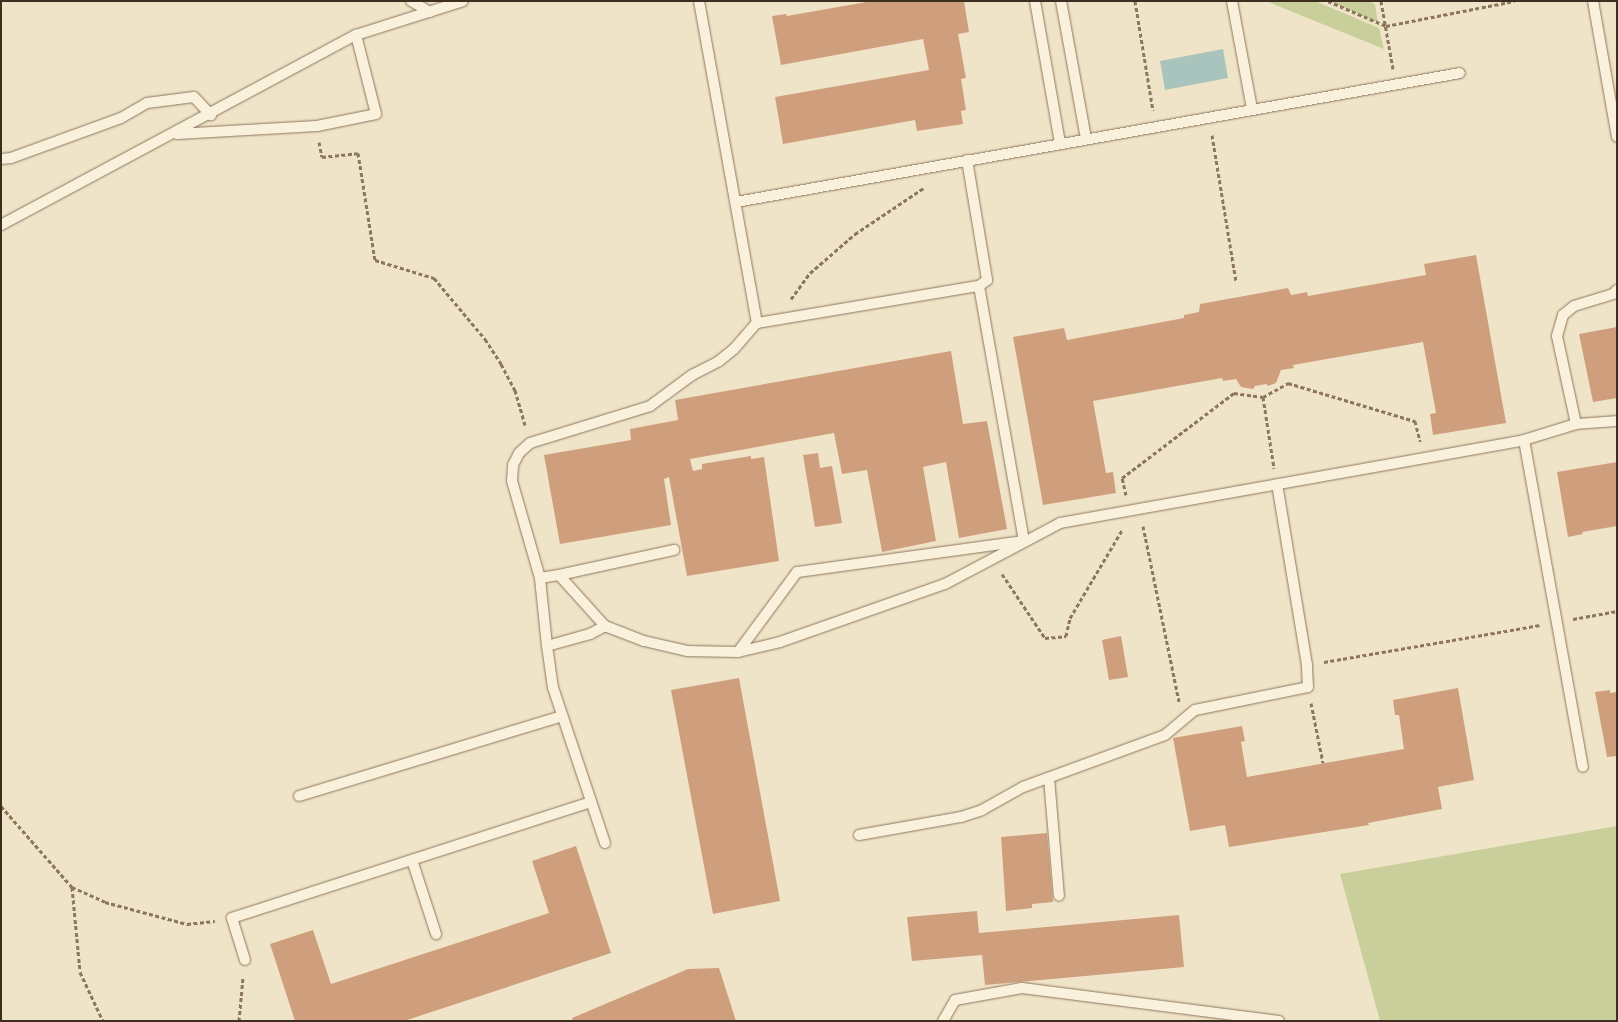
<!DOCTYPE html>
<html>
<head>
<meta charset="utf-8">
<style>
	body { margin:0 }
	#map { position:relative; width:1618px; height:1022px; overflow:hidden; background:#f0e4c8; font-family:Lora,serif }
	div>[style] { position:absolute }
	.green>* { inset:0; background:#c9cf9b }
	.water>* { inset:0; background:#a9c4bc }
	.building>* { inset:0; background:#cf9f7d }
	.path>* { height:3px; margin-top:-1.5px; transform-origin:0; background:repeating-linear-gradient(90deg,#8d765c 0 4px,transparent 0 6.5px) }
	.roads { filter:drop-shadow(0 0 1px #8d765c) drop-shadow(0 0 1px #8d765c) }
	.service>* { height:10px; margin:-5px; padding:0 5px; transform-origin:5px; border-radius:5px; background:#faf1dc }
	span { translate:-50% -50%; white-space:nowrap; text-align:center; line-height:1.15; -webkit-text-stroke:5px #f7eed8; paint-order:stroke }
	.frame { position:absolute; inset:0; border:2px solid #3d2e20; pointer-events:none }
</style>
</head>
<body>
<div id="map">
	<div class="green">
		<div style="clip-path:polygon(1266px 1px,1315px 1px,1379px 28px,1384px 49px)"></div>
		<div style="clip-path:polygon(1330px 1px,1368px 1px,1375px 4px,1378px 23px)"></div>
		<div style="clip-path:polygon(1617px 826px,1617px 1021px,1380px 1021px,1340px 874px)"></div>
	</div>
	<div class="water">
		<div style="clip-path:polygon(1223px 49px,1228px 78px,1165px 90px,1160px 61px)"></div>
	</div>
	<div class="building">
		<div style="clip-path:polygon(872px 1px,964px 1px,969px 32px,958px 34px,966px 78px,961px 79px,966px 110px,961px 111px,963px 124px,917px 131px,915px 120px,783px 144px,775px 97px,929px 70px,923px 39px,781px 65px,772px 16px,786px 14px,787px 16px)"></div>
		<div style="clip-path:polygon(1476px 255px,1506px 423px,1433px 435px,1430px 414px,1436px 413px,1423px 342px,1293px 365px,1294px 368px,1281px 370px,1276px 383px,1268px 386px,1266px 384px,1255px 386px,1253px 389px,1241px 387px,1236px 379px,1223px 381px,1222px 378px,1093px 401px,1106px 473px,1113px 472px,1116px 493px,1043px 505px,1013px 337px,1064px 328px,1067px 340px,1184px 318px,1184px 315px,1199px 312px,1200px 304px,1288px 288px,1291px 295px,1307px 292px,1308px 296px,1426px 275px,1424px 264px)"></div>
		<div style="clip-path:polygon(1617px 327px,1617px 398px,1593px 402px,1579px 334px)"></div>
		<div style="clip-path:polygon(951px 351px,963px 424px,987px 421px,1007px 529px,959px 538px,946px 462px,923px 467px,936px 541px,882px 552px,867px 470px,842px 474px,834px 433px,690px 459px,693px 471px,702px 469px,702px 464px,751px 456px,751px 459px,764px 457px,779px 561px,687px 576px,669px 477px,664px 479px,671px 525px,560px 544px,544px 455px,631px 440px,630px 429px,678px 420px,675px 400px)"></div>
		<div style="clip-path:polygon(818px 453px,820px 468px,832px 466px,842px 523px,815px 527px,803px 455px)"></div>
		<div style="clip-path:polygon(1617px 462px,1617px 526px,1582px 532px,1583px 534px,1568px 537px,1557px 472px)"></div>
		<div style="clip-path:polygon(1121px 636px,1128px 677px,1109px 680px,1102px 640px)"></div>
		<div style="clip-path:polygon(739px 678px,780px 901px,713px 914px,671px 690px)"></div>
		<div style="clip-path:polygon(1458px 688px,1474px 780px,1438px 787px,1442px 809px,1368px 823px,1369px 825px,1229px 847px,1225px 825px,1190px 831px,1173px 738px,1242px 726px,1245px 741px,1241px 742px,1247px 777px,1404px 749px,1399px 715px,1395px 715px,1393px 700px)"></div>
		<div style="clip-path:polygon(1610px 690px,1610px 693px,1617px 692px,1617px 756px,1607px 757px,1595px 692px)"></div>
		<div style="clip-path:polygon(1047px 833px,1053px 902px,1032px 904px,1032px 908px,1006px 911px,1001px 837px)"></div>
		<div style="clip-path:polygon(576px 846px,611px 953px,404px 1021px,295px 1021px,270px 944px,313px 930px,331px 984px,549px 913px,532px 861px)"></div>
		<div style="clip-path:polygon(977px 911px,979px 933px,1179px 915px,1184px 967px,985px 985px,982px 955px,912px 961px,907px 917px)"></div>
		<div style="clip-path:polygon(719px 968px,736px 1021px,573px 1021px,572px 1018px,688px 969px)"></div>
	</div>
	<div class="path">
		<div style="left:1135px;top:1px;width:111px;rotate:80.7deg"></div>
		<div style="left:1328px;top:1px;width:63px;rotate:23.3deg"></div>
		<div style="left:1386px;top:26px;width:131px;rotate:-11deg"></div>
		<div style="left:1381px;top:1px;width:69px;rotate:80deg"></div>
		<div style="left:1212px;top:135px;width:149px;rotate:80.7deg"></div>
		<div style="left:319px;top:142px;width:15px;rotate:79deg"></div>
		<div style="left:322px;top:157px;width:36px;rotate:-6deg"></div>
		<div style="left:358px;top:153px;width:108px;rotate:81deg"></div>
		<div style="left:375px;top:260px;width:62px;rotate:17deg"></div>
		<div style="left:434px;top:278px;width:80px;rotate:50.1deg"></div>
		<div style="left:485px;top:339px;width:30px;rotate:57deg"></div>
		<div style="left:501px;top:364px;width:30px;rotate:62deg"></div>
		<div style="left:515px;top:390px;width:37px;rotate:74deg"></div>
		<div style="left:791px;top:299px;width:32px;rotate:-54deg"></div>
		<div style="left:810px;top:273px;width:60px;rotate:-40.9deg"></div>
		<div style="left:855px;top:234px;width:84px;rotate:-33.9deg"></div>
		<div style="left:1263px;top:397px;width:72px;rotate:81.2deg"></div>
		<div style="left:1126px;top:495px;width:17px;rotate:-103deg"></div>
		<div style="left:1122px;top:478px;width:141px;rotate:-37.2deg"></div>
		<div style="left:1234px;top:393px;width:29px;rotate:8deg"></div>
		<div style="left:1263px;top:397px;width:29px;rotate:-29deg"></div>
		<div style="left:1288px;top:383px;width:133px;rotate:16.7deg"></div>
		<div style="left:1415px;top:421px;width:21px;rotate:76deg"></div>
		<div style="left:1143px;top:526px;width:179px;rotate:78.4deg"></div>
		<div style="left:1002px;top:574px;width:77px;rotate:56.1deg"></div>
		<div style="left:1045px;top:638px;width:21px;rotate:-5deg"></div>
		<div style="left:1066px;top:636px;width:18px;rotate:-77deg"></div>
		<div style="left:1070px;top:618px;width:102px;rotate:-59.4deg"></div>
		<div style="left:1573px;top:619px;width:45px;rotate:-10.3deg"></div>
		<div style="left:1324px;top:662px;width:219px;rotate:-9.7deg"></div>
		<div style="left:1311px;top:703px;width:61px;rotate:78.7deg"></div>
		<div style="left:1px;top:806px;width:108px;rotate:48.8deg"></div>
		<div style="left:72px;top:887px;width:85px;rotate:84.6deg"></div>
		<div style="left:80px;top:972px;width:54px;rotate:64.9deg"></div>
		<div style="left:72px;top:887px;width:36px;rotate:24deg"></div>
		<div style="left:105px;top:902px;width:85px;rotate:15deg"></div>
		<div style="left:187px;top:924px;width:28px;rotate:-6deg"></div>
		<div style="left:239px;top:1021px;width:44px;rotate:-84.8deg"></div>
	</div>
	<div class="roads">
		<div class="service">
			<div style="left:411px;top:1px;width:22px;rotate:30deg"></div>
			<div style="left:699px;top:1px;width:327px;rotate:79.8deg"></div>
			<div style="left:1035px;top:1px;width:144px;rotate:80deg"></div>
			<div style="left:1061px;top:1px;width:140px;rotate:79.7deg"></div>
			<div style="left:1232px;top:1px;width:110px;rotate:79.5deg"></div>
			<div style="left:1593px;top:1px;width:138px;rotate:80deg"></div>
			<div style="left:177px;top:134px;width:140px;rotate:-3.3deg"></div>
			<div style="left:317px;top:126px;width:60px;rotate:-11.5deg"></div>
			<div style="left:376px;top:114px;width:81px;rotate:-104.2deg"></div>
			<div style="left:1px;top:159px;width:10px;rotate:-6deg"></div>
			<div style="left:11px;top:158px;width:117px;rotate:-20deg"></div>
			<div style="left:121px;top:118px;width:30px;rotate:-30deg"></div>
			<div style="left:147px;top:103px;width:47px;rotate:-7.3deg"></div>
			<div style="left:194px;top:97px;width:25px;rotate:47deg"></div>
			<div style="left:967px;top:160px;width:122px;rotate:80.5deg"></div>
			<div style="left:987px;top:280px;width:10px;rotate:143deg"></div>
			<div style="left:736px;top:202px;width:735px;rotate:-10.1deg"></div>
			<div style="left:1px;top:225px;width:403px;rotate:-28.2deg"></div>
			<div style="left:356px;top:35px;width:112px;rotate:-17.6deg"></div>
			<div style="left:1576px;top:424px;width:41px;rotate:-4.2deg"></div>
			<div style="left:1524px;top:440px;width:332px;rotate:79.8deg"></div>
			<div style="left:559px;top:575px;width:118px;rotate:-12.3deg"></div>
			<div style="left:540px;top:578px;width:19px;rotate:-9deg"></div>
			<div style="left:559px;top:575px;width:69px;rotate:48deg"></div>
			<div style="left:547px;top:646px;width:68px;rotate:-95.9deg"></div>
			<div style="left:540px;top:578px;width:101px;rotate:-106.1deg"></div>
			<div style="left:512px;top:481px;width:16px;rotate:-86deg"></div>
			<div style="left:513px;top:465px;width:13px;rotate:-63deg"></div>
			<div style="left:519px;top:453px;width:15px;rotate:-42deg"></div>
			<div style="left:530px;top:443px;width:126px;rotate:-17.1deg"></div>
			<div style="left:650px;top:406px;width:52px;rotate:-36.4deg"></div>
			<div style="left:692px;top:375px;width:30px;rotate:-27deg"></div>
			<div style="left:719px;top:361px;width:19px;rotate:-39deg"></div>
			<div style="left:734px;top:349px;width:35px;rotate:-49deg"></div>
			<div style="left:757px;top:323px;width:225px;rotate:-9.5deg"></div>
			<div style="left:979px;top:286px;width:259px;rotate:80deg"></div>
			<div style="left:1024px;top:541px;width:229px;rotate:172.2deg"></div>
			<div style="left:797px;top:572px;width:99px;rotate:126.4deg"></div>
			<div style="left:1049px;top:778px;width:118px;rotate:85.2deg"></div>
			<div style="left:299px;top:796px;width:275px;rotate:-16.9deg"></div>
			<div style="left:859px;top:835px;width:104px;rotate:-10deg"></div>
			<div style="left:961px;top:817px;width:22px;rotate:-18deg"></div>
			<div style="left:982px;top:810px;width:47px;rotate:-29.3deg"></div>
			<div style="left:1023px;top:787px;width:151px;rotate:-20.1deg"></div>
			<div style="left:1165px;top:735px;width:39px;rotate:-40deg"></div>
			<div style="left:1195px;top:710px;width:115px;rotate:-11.5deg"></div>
			<div style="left:1308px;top:687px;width:22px;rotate:-93deg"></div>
			<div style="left:1307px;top:665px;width:183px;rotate:-99.4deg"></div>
			<div style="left:605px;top:843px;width:163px;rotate:-108.5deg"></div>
			<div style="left:553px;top:688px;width:42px;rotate:-98.1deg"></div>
			<div style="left:547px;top:646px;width:45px;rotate:-15.6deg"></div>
			<div style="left:590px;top:634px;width:17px;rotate:-28deg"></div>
			<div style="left:605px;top:626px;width:42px;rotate:21deg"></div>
			<div style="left:644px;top:641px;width:44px;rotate:13.1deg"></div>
			<div style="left:687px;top:651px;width:51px;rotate:1.1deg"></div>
			<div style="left:738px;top:652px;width:43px;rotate:-13.4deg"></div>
			<div style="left:780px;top:642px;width:175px;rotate:-19.4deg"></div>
			<div style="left:945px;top:584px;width:130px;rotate:-27.9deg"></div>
			<div style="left:1060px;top:523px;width:471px;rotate:-10.1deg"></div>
			<div style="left:1524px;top:440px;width:54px;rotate:-17.1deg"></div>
			<div style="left:1576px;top:424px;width:90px;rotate:-102.2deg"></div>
			<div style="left:1557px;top:336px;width:22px;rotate:-74deg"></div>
			<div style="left:1563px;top:315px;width:14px;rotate:-39deg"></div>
			<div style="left:1574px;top:306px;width:41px;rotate:-17.1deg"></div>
			<div style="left:1613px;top:294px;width:6px;rotate:-45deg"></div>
			<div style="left:412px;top:860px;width:78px;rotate:72deg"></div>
			<div style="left:245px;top:960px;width:44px;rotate:-107.2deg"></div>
			<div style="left:232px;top:918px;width:377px;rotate:-17.9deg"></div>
			<div style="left:943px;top:1021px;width:24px;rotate:-60deg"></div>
			<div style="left:955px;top:1000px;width:68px;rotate:-10.2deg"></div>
			<div style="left:1022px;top:988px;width:259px;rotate:7.3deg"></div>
		</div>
	</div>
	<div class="frame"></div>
</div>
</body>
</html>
